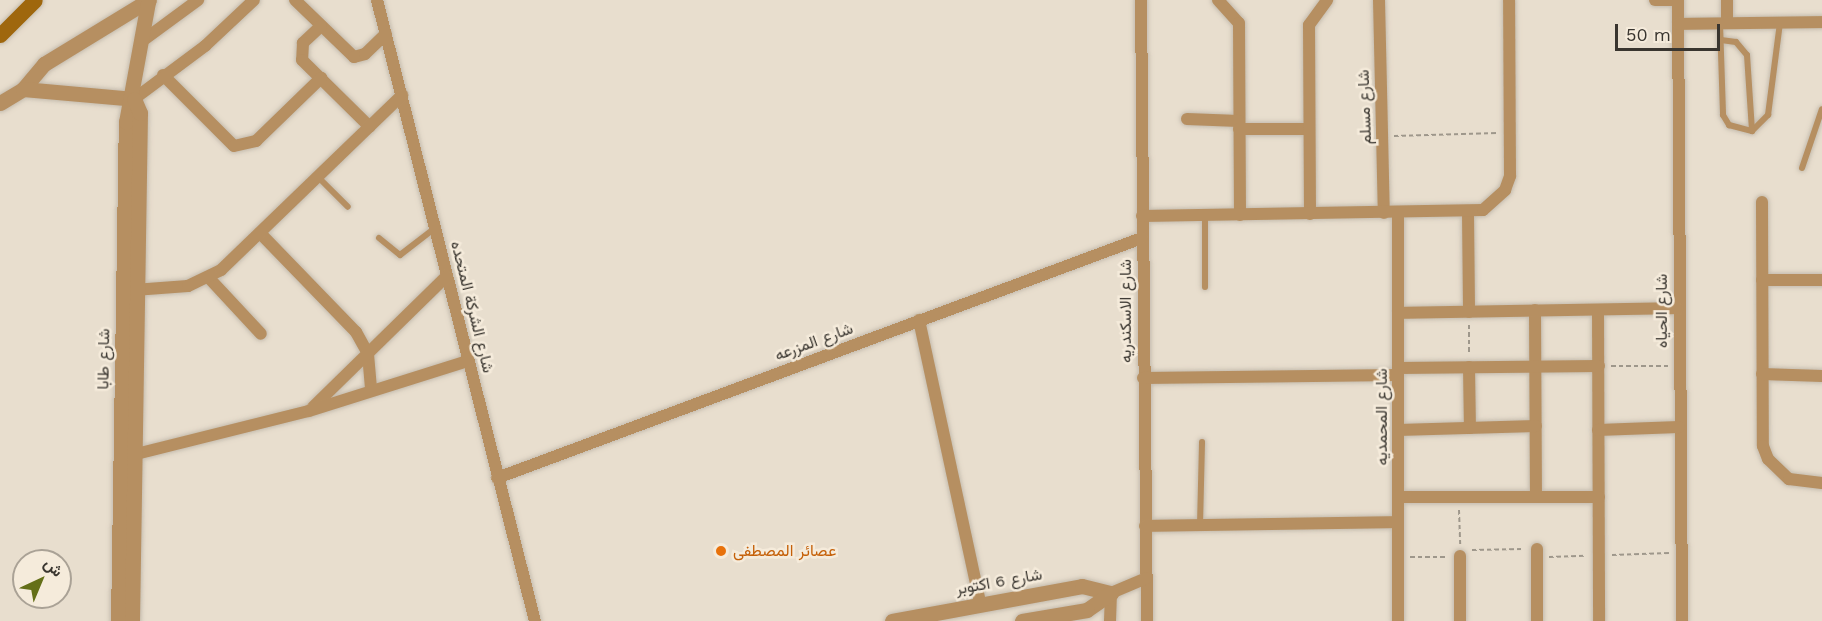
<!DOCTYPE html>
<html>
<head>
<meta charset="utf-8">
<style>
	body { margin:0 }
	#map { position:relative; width:1822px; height:621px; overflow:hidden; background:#e8dece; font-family:"Work Sans",Vazirmatn,sans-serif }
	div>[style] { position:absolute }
	.path>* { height:2px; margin-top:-1px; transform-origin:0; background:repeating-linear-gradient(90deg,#9e978b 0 4.5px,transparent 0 7.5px) }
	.roads { filter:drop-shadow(0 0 2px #c5bcae) drop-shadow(0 0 2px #c5bcae) }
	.service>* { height:6px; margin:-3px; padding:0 3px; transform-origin:3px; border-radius:3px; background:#b68f61 }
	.minor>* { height:12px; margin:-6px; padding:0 6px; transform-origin:6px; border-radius:6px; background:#b68f61 }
	.tertiary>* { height:15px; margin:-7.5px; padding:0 7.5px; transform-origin:7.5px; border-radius:7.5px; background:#b68f61 }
	.secondary>* { height:15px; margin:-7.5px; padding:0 7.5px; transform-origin:7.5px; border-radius:7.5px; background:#9f670d }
	.dots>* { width:16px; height:16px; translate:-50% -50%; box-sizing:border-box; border:3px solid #f5ebdb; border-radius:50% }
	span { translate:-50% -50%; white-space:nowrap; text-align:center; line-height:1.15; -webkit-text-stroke:5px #f5ebdb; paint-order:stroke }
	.street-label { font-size:16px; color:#39352f }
	.food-label { font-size:16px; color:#c56008 }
	.left { translate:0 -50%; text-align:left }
	.north { position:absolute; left:12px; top:549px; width:60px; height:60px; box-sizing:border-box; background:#f5ebdb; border:2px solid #aaa296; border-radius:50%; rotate:44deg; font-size:16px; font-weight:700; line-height:24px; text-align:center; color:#39352f }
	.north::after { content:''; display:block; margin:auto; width:21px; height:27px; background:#646f18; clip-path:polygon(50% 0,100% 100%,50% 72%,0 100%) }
	.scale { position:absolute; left:1615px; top:24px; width:105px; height:27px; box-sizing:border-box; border:3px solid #39352f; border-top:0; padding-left:8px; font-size:18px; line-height:21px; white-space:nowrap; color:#39352f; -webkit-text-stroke:4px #f5ebdb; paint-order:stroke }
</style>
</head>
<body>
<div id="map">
	<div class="path">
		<div style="left:1394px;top:136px;width:103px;rotate:-1.7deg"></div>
		<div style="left:1469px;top:325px;width:30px;rotate:90deg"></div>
		<div style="left:1611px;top:366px;width:57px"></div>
		<div style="left:1459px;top:510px;width:34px;rotate:88deg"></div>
		<div style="left:1472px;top:550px;width:51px;rotate:-1.1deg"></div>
		<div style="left:1612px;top:555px;width:57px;rotate:-2deg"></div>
		<div style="left:1410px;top:557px;width:36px"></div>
		<div style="left:1549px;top:557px;width:36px;rotate:-2deg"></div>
	</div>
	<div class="roads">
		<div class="service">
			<div style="left:1720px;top:23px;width:92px;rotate:88.1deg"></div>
			<div style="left:1723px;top:115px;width:12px;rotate:59deg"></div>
			<div style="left:1729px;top:125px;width:24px;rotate:15deg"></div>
			<div style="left:1752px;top:131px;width:23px;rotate:-45deg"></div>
			<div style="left:1768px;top:115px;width:94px;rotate:-82.6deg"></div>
			<div style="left:1721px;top:40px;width:15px;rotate:8deg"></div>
			<div style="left:1736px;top:42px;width:17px;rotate:50deg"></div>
			<div style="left:1747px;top:55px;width:76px;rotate:86.2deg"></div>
			<div style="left:1802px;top:168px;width:62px;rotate:-71.3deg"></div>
			<div style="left:318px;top:177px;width:42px;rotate:45deg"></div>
			<div style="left:379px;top:238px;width:27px;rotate:39deg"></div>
			<div style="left:400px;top:255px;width:44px;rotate:-37.6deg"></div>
			<div style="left:1205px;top:287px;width:72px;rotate:-90deg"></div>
			<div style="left:1200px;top:525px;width:83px;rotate:-88.6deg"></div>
		</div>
		<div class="minor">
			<div style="left:295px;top:0;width:82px;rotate:44deg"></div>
			<div style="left:354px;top:57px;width:11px;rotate:-15deg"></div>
			<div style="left:365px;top:54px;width:29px;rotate:-44deg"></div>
			<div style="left:377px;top:0;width:641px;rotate:75.73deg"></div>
			<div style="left:1141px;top:0;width:621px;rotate:89.45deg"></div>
			<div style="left:1218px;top:0;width:31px;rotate:48deg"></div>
			<div style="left:1239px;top:23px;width:192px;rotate:89.7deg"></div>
			<div style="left:1379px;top:0;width:213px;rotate:88.7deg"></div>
			<div style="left:1655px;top:0;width:23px"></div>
			<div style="left:1678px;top:0;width:621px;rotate:89.63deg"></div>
			<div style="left:1727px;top:23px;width:23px;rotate:-90deg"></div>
			<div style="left:1678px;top:24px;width:144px;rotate:-0.8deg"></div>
			<div style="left:321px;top:26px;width:25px;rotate:137deg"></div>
			<div style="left:303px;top:43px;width:17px;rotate:93deg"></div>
			<div style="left:302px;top:60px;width:95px;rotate:44.6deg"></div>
			<div style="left:145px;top:39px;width:66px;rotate:-36.3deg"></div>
			<div style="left:163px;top:75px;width:100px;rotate:45deg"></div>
			<div style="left:234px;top:146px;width:23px;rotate:-13deg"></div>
			<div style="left:256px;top:141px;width:91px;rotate:-44.1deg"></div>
			<div style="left:134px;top:99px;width:89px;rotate:-36.7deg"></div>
			<div style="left:205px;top:46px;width:67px;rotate:-43.2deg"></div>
			<div style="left:1187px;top:119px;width:52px;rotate:2.2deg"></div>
			<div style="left:1239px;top:129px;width:70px"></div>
			<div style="left:1762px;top:202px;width:244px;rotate:89.8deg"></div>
			<div style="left:1763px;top:446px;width:14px;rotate:69deg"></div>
			<div style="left:1768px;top:459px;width:29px;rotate:44deg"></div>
			<div style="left:1789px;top:479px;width:33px;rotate:7deg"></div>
			<div style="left:1468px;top:213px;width:99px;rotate:89.4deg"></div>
			<div style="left:1310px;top:214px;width:189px;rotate:-90.3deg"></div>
			<div style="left:1309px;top:25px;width:31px;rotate:-54deg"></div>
			<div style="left:1142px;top:216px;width:341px;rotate:-1deg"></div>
			<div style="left:1483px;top:210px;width:30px;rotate:-42deg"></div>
			<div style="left:1505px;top:190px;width:15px;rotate:-70deg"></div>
			<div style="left:1510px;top:176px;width:176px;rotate:-90.3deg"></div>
			<div style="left:260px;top:233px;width:138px;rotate:45.9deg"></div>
			<div style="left:356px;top:332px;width:25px;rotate:61deg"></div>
			<div style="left:368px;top:354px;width:36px;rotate:85deg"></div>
			<div style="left:209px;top:278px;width:76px;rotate:47.1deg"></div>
			<div style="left:1762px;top:280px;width:60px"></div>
			<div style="left:134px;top:290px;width:54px;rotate:-4.2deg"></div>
			<div style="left:188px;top:286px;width:37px;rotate:-26deg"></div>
			<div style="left:221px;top:270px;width:252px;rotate:-44deg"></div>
			<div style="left:1535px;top:310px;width:187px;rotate:89.7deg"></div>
			<div style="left:1598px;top:310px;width:311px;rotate:89.8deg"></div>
			<div style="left:1398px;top:313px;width:280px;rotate:-1deg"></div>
			<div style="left:919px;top:320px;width:289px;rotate:77.8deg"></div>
			<div style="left:1469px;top:367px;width:61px;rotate:89.1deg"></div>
			<div style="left:1398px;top:368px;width:201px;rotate:-0.6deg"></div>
			<div style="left:1762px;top:374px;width:60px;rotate:1.9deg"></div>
			<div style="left:1143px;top:378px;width:255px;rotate:-0.7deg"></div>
			<div style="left:313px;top:407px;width:187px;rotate:-44.4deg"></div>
			<div style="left:1398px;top:430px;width:138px;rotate:-1.7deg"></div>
			<div style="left:1598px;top:430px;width:81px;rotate:-2.1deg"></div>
			<div style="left:136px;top:454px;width:178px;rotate:-14deg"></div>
			<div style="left:309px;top:411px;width:167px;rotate:-17.5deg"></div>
			<div style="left:497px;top:478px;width:688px;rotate:-20.41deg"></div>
			<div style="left:1398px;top:497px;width:201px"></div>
			<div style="left:1145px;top:526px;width:253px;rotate:-0.9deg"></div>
			<div style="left:1537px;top:549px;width:72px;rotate:90deg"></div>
			<div style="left:1110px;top:621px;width:28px;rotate:-88deg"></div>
			<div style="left:1111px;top:593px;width:38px;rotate:-23deg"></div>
			<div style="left:1398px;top:621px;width:408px;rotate:-90deg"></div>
			<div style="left:1460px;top:621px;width:65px;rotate:-90deg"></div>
		</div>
		<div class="tertiary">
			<div style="left:23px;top:89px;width:33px;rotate:-50deg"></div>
			<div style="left:44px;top:64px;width:123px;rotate:-31.4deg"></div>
			<div style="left:0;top:103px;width:27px;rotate:-31deg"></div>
			<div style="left:23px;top:89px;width:111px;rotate:5.1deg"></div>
			<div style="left:118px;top:621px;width:499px;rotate:-89.1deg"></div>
			<div style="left:126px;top:122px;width:122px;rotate:-79.6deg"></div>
			<div style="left:132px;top:621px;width:508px;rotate:-89.1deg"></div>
			<div style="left:140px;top:113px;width:15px;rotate:-113deg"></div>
			<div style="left:892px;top:621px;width:193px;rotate:-10.4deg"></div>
			<div style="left:1082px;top:586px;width:30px;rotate:14deg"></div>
			<div style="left:1111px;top:593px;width:29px;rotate:145deg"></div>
			<div style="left:1087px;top:610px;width:66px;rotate:170.4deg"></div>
		</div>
		<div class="secondary">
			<div style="left:0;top:35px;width:49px;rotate:-45deg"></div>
		</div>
	</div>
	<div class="dots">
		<div style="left:721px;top:551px;background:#e8710a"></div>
	</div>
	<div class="street-label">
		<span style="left:1365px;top:107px;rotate:-92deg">شارع مسلم</span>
		<span style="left:472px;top:307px;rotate:76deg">شارع الشركة المتحده</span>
		<span style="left:1126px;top:311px;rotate:-90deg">شارع الاسكندريه</span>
		<span style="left:1662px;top:311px;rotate:-90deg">شارع الحياه</span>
		<span style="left:814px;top:342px;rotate:-20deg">شارع المزرعه</span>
		<span style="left:104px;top:359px;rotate:-89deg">شارع طابا</span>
		<span style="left:1382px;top:417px;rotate:-90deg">شارع المحمديه</span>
		<span style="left:999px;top:582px;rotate:-10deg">شارع 6 اكتوبر</span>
	</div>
	<div class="food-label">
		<span class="left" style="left:733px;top:551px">عصائر المصطفى</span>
	</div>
	<div class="north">ش</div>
	<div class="scale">50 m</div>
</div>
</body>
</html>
